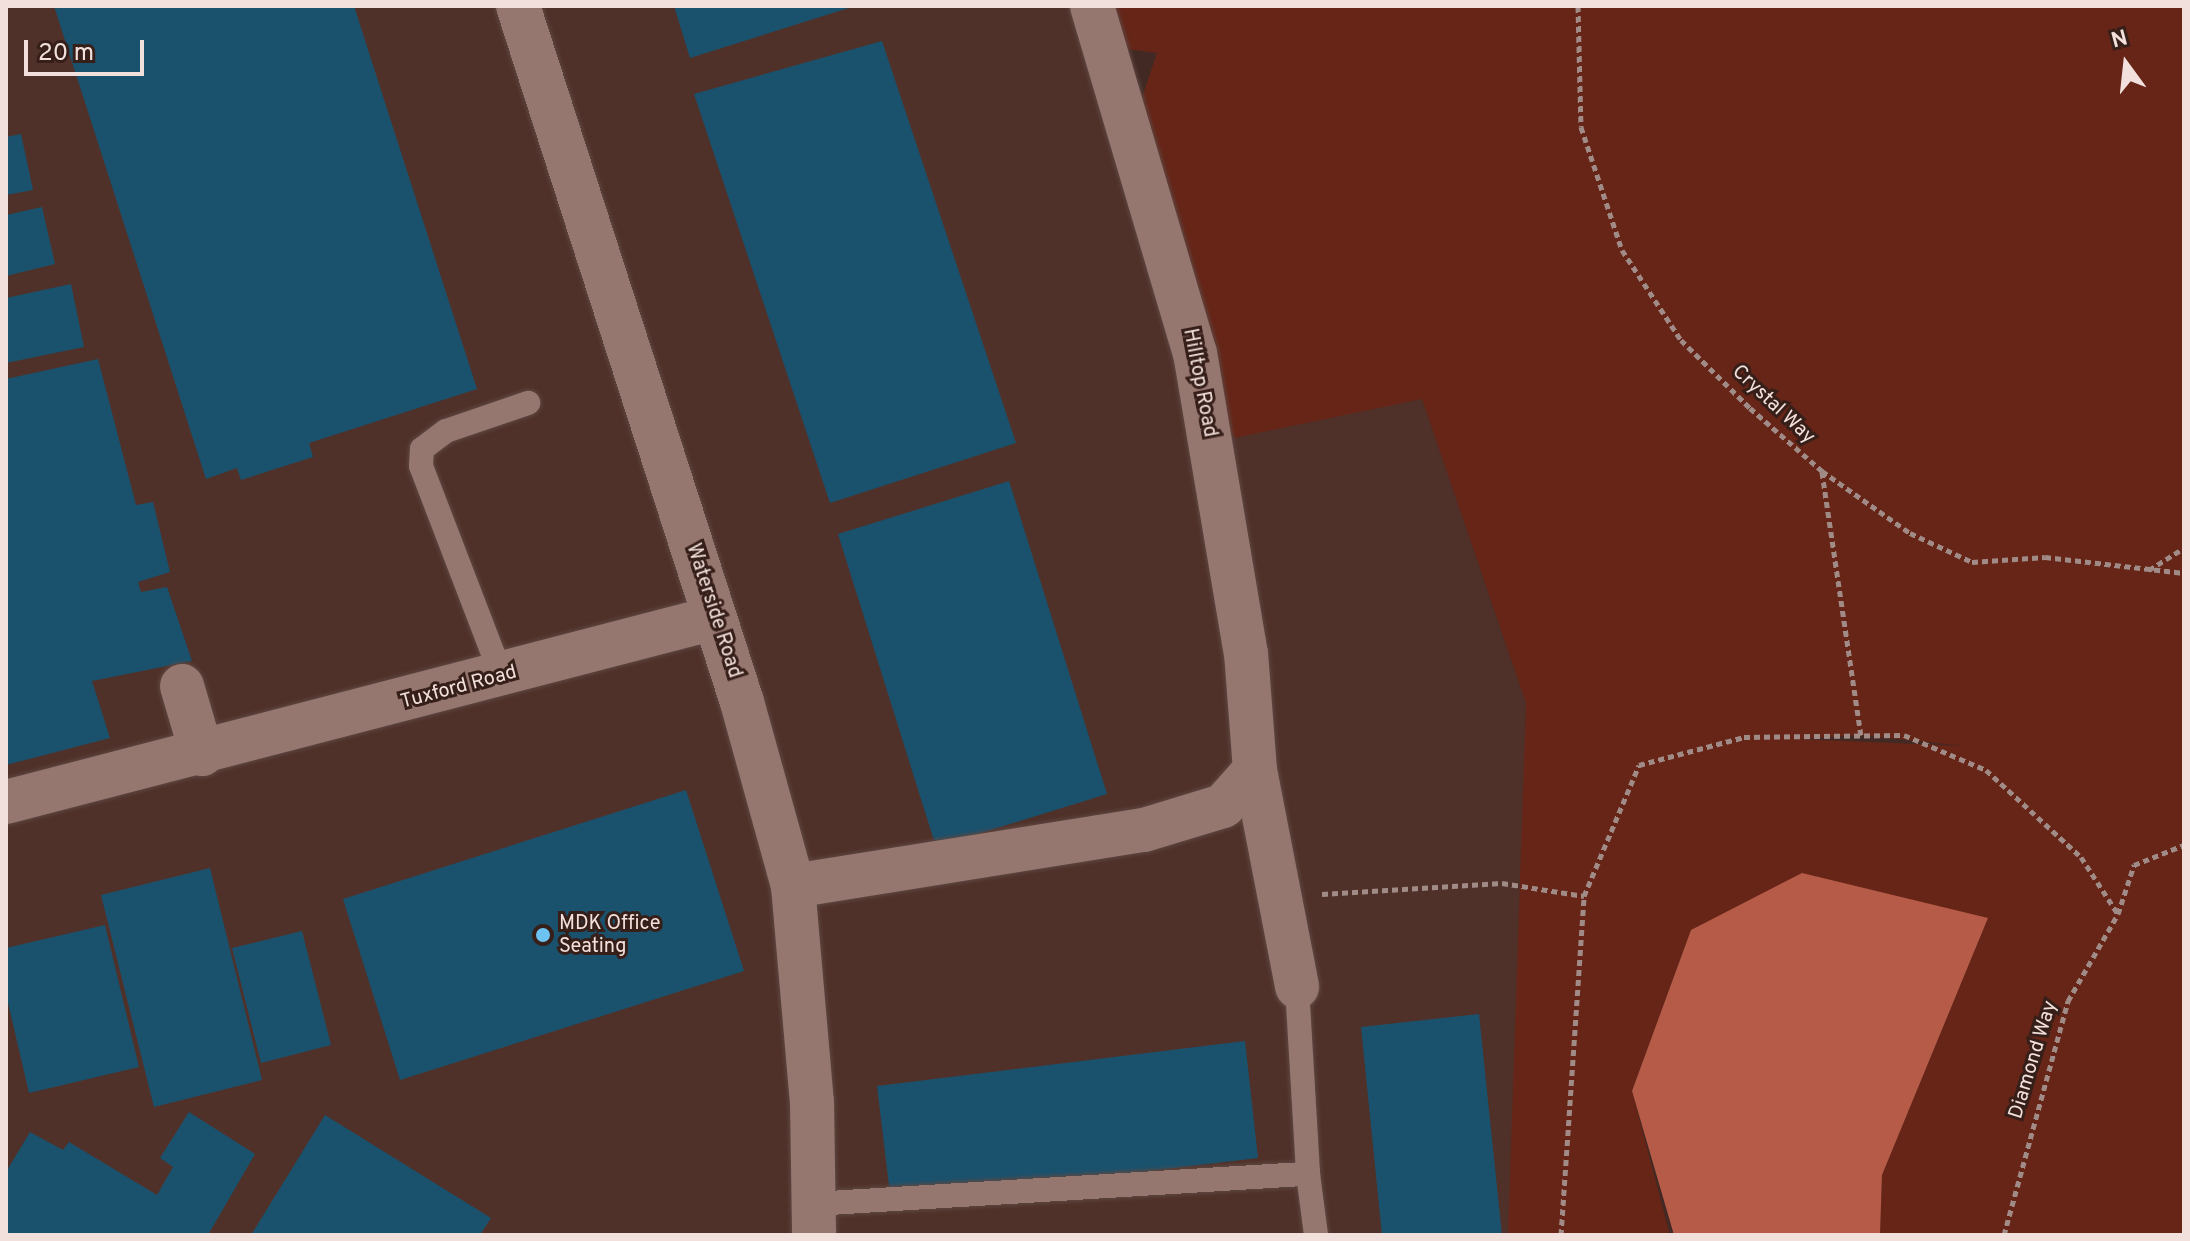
<!DOCTYPE html>
<html>
<head>
<meta charset="utf-8">
<style>
	body { margin:0 }
	#map { position:relative; width:2190px; height:1241px; overflow:hidden; background:#422923; font-family:Overpass,sans-serif }
	div>[style] { position:absolute }
	.built>* { inset:0; background:#503129 }
	.green>* { inset:0; background:#662517 }
	.water>* { inset:0; background:#b65b47 }
	.building>* { inset:0; background:#1a526e }
	.path>* { height:5px; margin-top:-2.5px; transform-origin:0; background:repeating-linear-gradient(90deg,#a18b87 0 6px,transparent 0 10px) }
	.roads { filter:drop-shadow(0 0 2px #5d4742) drop-shadow(0 0 2px #5d4742) }
	.service>* { height:24px; margin:-12px; padding:0 12px; transform-origin:12px; border-radius:12px; background:#967770 }
	.minor>* { height:44px; margin:-22px; padding:0 22px; transform-origin:22px; border-radius:22px; background:#967770 }
	.dots>* { width:22px; height:22px; translate:-50% -50%; box-sizing:border-box; border:4px solid #371f19; border-radius:50% }
	span { translate:-50% -50%; white-space:nowrap; text-align:center; line-height:1.15; -webkit-text-stroke:6px #371f19; paint-order:stroke }
	.street-label { font-size:20px; color:#f2e0dc }
	.poi-label { font-size:20px; color:#f2e0dc }
	.left { translate:0 -50%; text-align:left }
	.frame { position:absolute; inset:0; border:8px solid #f2e0dc; pointer-events:none }
	.north { position:absolute; left:2086px; top:24px; width:80px; height:80px; -webkit-text-stroke:6px #371f19; paint-order:stroke; rotate:345deg; font-size:22px; font-weight:700; line-height:32px; text-align:center; color:#f2e0dc }
	.north::after { content:''; display:block; margin:auto; width:28px; height:36px; background:#f2e0dc; clip-path:polygon(50% 0,100% 100%,50% 72%,0 100%) }
	.scale { position:absolute; left:24px; top:40px; width:120px; height:36px; box-sizing:border-box; border:4px solid #f2e0dc; border-top:0; padding-left:10px; font-size:24px; line-height:28px; white-space:nowrap; color:#f2e0dc; -webkit-text-stroke:6px #371f19; paint-order:stroke }
</style>
</head>
<body>
<div id="map">
	<div class="built">
		<div style="clip-path:polygon(6px 6px,1093px 6px,1169px 257px,1422px 399px,1526px 703px,1513px 1235px,6px 1235px)"></div>
	</div>
	<div class="green">
		<div style="clip-path:polygon(evenodd,1093px 6px,2184px 6px,2184px 1235px,1880px 1235px,1882px 1175px,1988px 918px,1691px 930px,1632px 1091px,1670px 1235px,1508px 1235px,1526px 703px,1422px 399px,1234px 438px,1186px 322px,1128px 139px,1157px 53px,1102px 46px,1093px 6px,1861px 735px,1964px 746px,1965px 746px,1798px 739px,1861px 735px)"></div>
	</div>
	<div class="water">
		<div style="clip-path:polygon(1802px 873px,1988px 918px,1882px 1175px,1880px 1235px,1674px 1235px,1632px 1091px,1691px 930px)"></div>
	</div>
	<div class="building">
		<div style="clip-path:polygon(54px 6px,354px 6px,477px 389px,309px 443px,313px 457px,241px 480px,237px 468px,206px 479px)"></div>
		<div style="clip-path:polygon(674px 6px,852px 6px,852px 7px,690px 58px)"></div>
		<div style="clip-path:polygon(882px 41px,1016px 443px,830px 503px,694px 94px)"></div>
		<div style="clip-path:polygon(21px 134px,33px 190px,6px 195px,6px 137px)"></div>
		<div style="clip-path:polygon(42px 207px,55px 264px,6px 276px,6px 215px)"></div>
		<div style="clip-path:polygon(71px 284px,84px 347px,6px 363px,6px 298px)"></div>
		<div style="clip-path:polygon(98px 359px,136px 505px,153px 502px,170px 572px,138px 582px,141px 592px,167px 587px,192px 661px,92px 681px,110px 738px,6px 765px,6px 379px)"></div>
		<div style="clip-path:polygon(1009px 481px,1107px 794px,936px 847px,838px 534px)"></div>
		<div style="clip-path:polygon(686px 790px,744px 971px,400px 1080px,343px 899px)"></div>
		<div style="clip-path:polygon(210px 868px,262px 1080px,154px 1107px,101px 895px)"></div>
		<div style="clip-path:polygon(105px 925px,139px 1067px,29px 1093px,6px 994px,6px 948px)"></div>
		<div style="clip-path:polygon(302px 931px,331px 1045px,261px 1063px,232px 948px)"></div>
		<div style="clip-path:polygon(1479px 1014px,1502px 1235px,1382px 1235px,1361px 1027px)"></div>
		<div style="clip-path:polygon(1245px 1041px,1258px 1158px,891px 1202px,877px 1086px)"></div>
		<div style="clip-path:polygon(189px 1112px,255px 1154px,208px 1235px,6px 1235px,6px 1172px,30px 1132px,63px 1150px,69px 1142px,157px 1195px,173px 1167px,160px 1158px)"></div>
		<div style="clip-path:polygon(325px 1115px,491px 1218px,480px 1235px,251px 1235px)"></div>
	</div>
	<div class="path">
		<div style="left:1578px;top:6px;width:121px;rotate:88.6deg"></div>
		<div style="left:1581px;top:127px;width:130px;rotate:71.6deg"></div>
		<div style="left:1622px;top:250px;width:108px;rotate:56.8deg"></div>
		<div style="left:1681px;top:340px;width:97px;rotate:44.6deg"></div>
		<div style="left:1750px;top:408px;width:96px;rotate:41.2deg"></div>
		<div style="left:1822px;top:471px;width:108px;rotate:35.2deg"></div>
		<div style="left:1910px;top:533px;width:68px;rotate:25.1deg"></div>
		<div style="left:1972px;top:562px;width:73px;rotate:-3.9deg"></div>
		<div style="left:2045px;top:557px;width:140px;rotate:6.6deg"></div>
		<div style="left:1822px;top:472px;width:266px;rotate:81.6deg"></div>
		<div style="left:2149px;top:570px;width:41px;rotate:-32.2deg"></div>
		<div style="left:1322px;top:894px;width:180px;rotate:-3.5deg"></div>
		<div style="left:1502px;top:883px;width:83px;rotate:9deg"></div>
		<div style="left:1561px;top:1235px;width:340px;rotate:-86.1deg"></div>
		<div style="left:1584px;top:896px;width:142px;rotate:-67.2deg"></div>
		<div style="left:1639px;top:765px;width:109px;rotate:-14.9deg"></div>
		<div style="left:1744px;top:737px;width:160px;rotate:-0.7deg"></div>
		<div style="left:1904px;top:735px;width:89px;rotate:23.1deg"></div>
		<div style="left:1986px;top:770px;width:129px;rotate:42.5deg"></div>
		<div style="left:2081px;top:857px;width:68px;rotate:57deg"></div>
		<div style="left:2004px;top:1235px;width:243px;rotate:-74.7deg"></div>
		<div style="left:2068px;top:1001px;width:100px;rotate:-60.1deg"></div>
		<div style="left:2118px;top:914px;width:52px;rotate:-71.9deg"></div>
		<div style="left:2134px;top:865px;width:54px;rotate:-21.8deg"></div>
	</div>
	<div class="roads">
		<div class="service">
			<div style="left:502px;top:677px;width:226px;rotate:-111deg"></div>
			<div style="left:421px;top:466px;width:17px;rotate:-87deg"></div>
			<div style="left:422px;top:449px;width:30px;rotate:-37deg"></div>
			<div style="left:446px;top:431px;width:87px;rotate:-18.9deg"></div>
			<div style="left:1297px;top:987px;width:187px;rotate:86.6deg"></div>
			<div style="left:813px;top:1204px;width:496px;rotate:-3.5deg"></div>
			<div style="left:1308px;top:1174px;width:62px;rotate:82.5deg"></div>
		</div>
		<div class="minor">
			<div style="left:518px;top:6px;width:731px;rotate:72.16deg"></div>
			<div style="left:742px;top:702px;width:191px;rotate:74.5deg"></div>
			<div style="left:793px;top:886px;width:217px;rotate:85deg"></div>
			<div style="left:812px;top:1102px;width:133px;rotate:89.1deg"></div>
			<div style="left:1092px;top:6px;width:362px;rotate:73.5deg"></div>
			<div style="left:1195px;top:353px;width:304px;rotate:80.4deg"></div>
			<div style="left:1246px;top:653px;width:117px;rotate:85.6deg"></div>
			<div style="left:1255px;top:770px;width:221px;rotate:79deg"></div>
			<div style="left:182px;top:686px;width:71px;rotate:73.6deg"></div>
			<div style="left:6px;top:802px;width:732px;rotate:-14.57deg"></div>
			<div style="left:793px;top:886px;width:355px;rotate:-9.1deg"></div>
			<div style="left:1144px;top:830px;width:83px;rotate:-16.9deg"></div>
			<div style="left:1223px;top:806px;width:48px;rotate:-48.4deg"></div>
		</div>
	</div>
	<div class="dots">
		<div style="left:543px;top:935px;background:#6cc3f2"></div>
	</div>
	<div class="street-label">
		<span style="left:1199px;top:383px;rotate:79deg">Hilltop Road</span>
		<span style="left:1773px;top:405px;rotate:43deg">Crystal Way</span>
		<span style="left:713px;top:611px;rotate:72deg">Waterside Road</span>
		<span style="left:459px;top:688px;rotate:-15deg">Tuxford Road</span>
		<span style="left:2034px;top:1060px;rotate:-73deg">Diamond Way</span>
	</div>
	<div class="poi-label">
		<span class="left" style="left:559px;top:936px">MDK Office<br>Seating</span>
	</div>
	<div class="frame"></div>
	<div class="north">N</div>
	<div class="scale">20 m</div>
</div>
</body>
</html>
